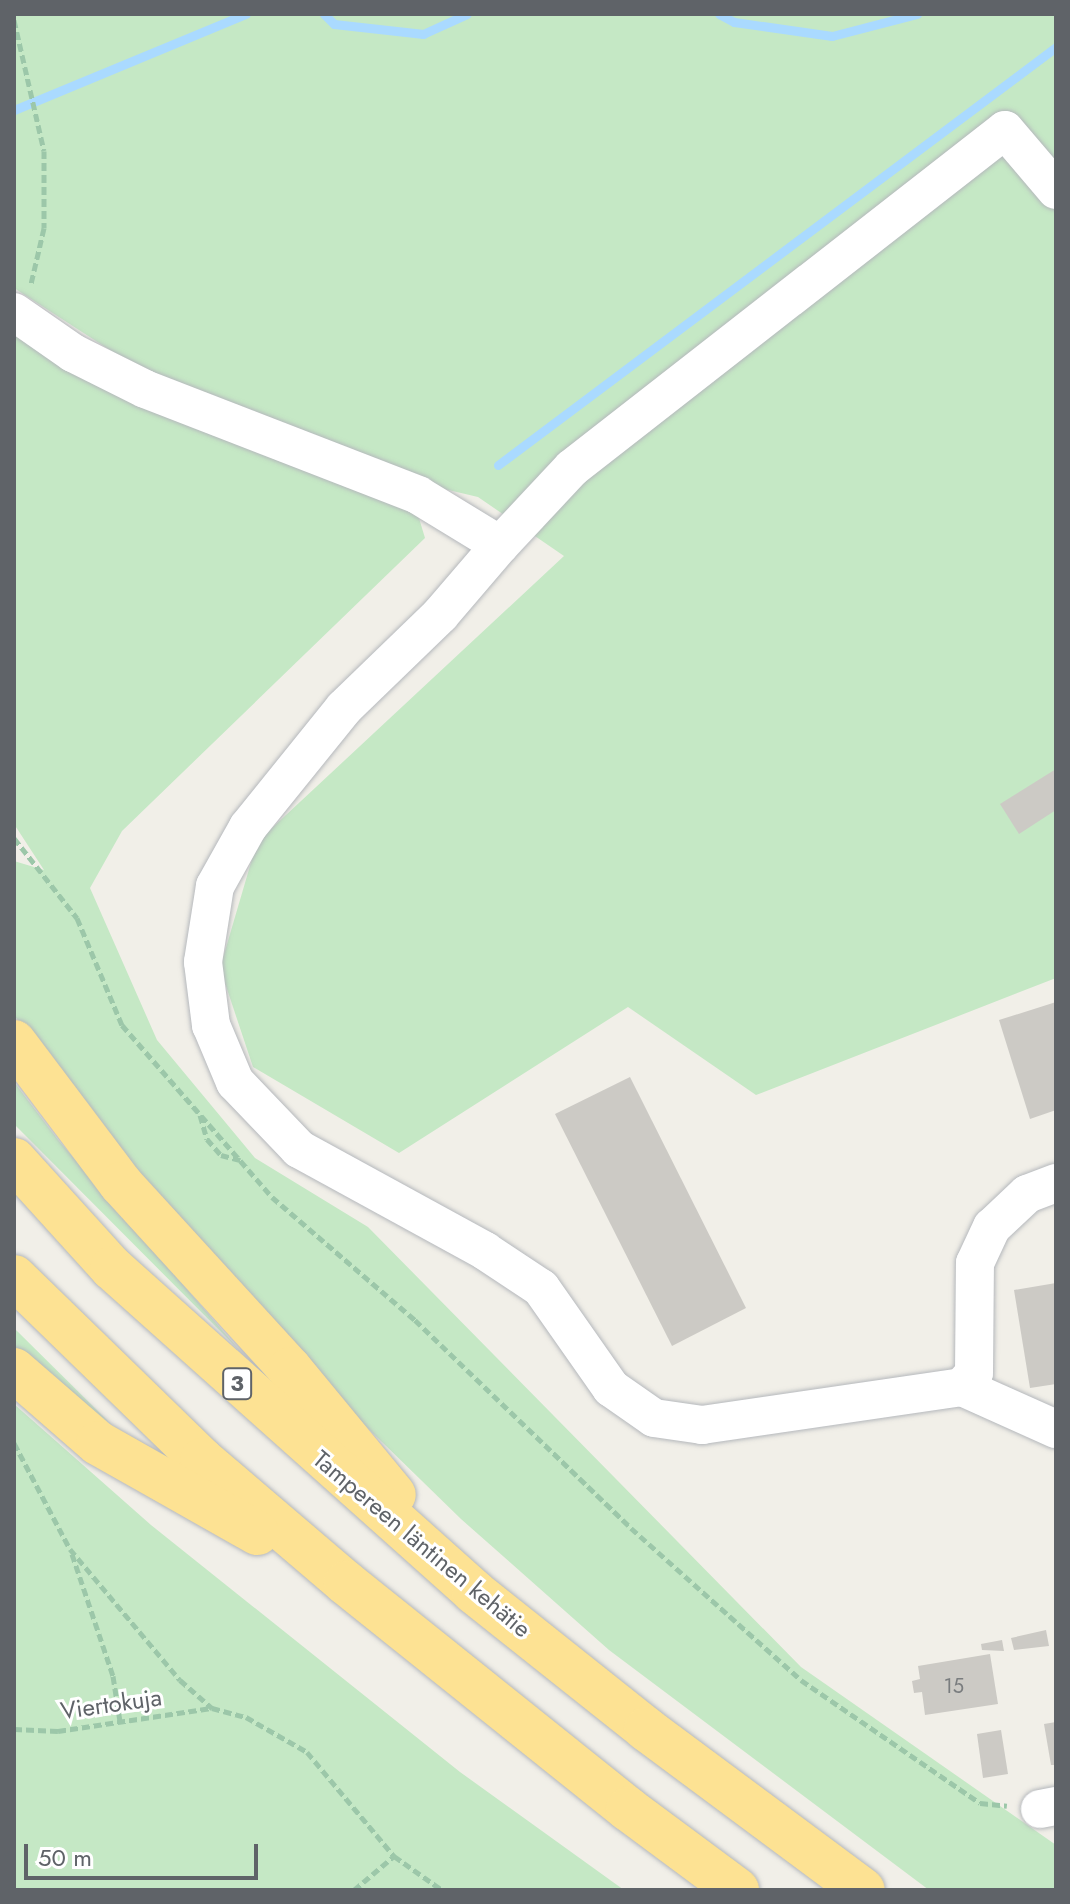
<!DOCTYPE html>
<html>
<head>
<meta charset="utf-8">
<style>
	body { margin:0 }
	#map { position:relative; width:1070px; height:1904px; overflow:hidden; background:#f1efe8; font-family:Jost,sans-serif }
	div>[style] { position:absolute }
	.green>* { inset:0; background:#c5e8c5 }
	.stream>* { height:9px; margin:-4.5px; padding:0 4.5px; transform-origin:4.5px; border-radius:4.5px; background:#aadaff }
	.building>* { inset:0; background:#cccac5 }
	.path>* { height:5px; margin-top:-2.5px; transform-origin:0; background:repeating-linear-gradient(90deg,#9cc7a9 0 8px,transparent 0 12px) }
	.roads { filter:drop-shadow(0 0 2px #b5b8bc) drop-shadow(0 0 2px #b5b8bc) }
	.minor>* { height:38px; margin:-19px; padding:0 19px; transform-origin:19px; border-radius:19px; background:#fff }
	.highway>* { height:44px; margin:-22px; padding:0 22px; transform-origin:22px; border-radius:22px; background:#fde293 }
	span { translate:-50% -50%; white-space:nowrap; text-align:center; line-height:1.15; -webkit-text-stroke:6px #fff; paint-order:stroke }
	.number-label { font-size:20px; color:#7a7d7f }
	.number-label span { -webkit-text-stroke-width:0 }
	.shield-label span { padding:2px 6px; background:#fff; border:2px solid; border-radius:6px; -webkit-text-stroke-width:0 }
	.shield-label { font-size:22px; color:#5f6368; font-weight:700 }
	.street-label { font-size:24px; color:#5f6368 }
	.frame { position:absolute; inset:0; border:16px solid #5f6368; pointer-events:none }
	.scale { position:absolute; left:24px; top:1844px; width:234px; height:36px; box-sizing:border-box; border:4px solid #5f6368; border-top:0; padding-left:10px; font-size:24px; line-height:28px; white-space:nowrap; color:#5f6368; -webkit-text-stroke:6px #fff; paint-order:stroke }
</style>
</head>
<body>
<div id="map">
	<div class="green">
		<div style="clip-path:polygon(14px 14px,1056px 14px,1056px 978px,756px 1095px,628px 1007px,399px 1153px,253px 1067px,220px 968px,257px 842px,564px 556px,478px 497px,423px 484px,147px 374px,14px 288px)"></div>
		<div style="clip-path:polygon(14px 332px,415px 505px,425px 538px,122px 831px,90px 888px,157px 1040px,255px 1158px,368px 1227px,801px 1667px,1056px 1845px,1056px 1890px,929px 1890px,609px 1650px,461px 1519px,343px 1404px,112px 1148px,14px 1015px,14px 861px,44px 870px,14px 824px)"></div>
		<div style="clip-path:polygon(14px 1082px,59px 1141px,241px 1352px,14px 1124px)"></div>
		<div style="clip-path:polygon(14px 1328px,112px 1425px,14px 1347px)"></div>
		<div style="clip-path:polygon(14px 1404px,151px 1525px,460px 1772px,624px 1890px,14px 1890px)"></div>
	</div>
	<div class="stream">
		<div style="left:324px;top:14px;width:14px;rotate:45deg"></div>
		<div style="left:334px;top:24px;width:90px;rotate:6.4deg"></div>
		<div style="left:423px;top:34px;width:48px;rotate:-24.4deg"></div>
		<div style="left:719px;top:14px;width:17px;rotate:28deg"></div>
		<div style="left:734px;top:22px;width:99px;rotate:8.1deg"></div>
		<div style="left:832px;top:36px;width:88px;rotate:-14.5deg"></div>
		<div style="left:14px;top:110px;width:251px;rotate:-22.5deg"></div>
		<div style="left:498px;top:465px;width:697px;rotate:-36.84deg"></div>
	</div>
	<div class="building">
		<div style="clip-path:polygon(1056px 769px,1056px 810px,1019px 834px,1000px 804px)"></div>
		<div style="clip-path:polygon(1056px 1002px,1056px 1110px,1030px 1119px,999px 1020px)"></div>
		<div style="clip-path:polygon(630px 1077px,746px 1308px,672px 1346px,555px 1114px)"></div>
		<div style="clip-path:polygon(1056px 1283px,1056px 1384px,1030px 1388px,1014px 1290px)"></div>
		<div style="clip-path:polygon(1046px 1630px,1049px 1646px,1014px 1650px,1011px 1638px)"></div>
		<div style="clip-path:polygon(1002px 1640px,1004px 1651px,982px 1650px,981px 1644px)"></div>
		<div style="clip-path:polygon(990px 1654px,998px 1704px,925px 1715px,922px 1692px,914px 1693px,912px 1681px,920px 1679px,918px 1666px)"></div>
		<div style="clip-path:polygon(1056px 1722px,1056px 1765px,1051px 1765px,1044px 1724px)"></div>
		<div style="clip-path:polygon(1001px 1730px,1008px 1774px,983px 1778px,977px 1734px)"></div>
	</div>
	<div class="path">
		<div style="left:14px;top:20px;width:134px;rotate:77.1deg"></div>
		<div style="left:44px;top:151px;width:77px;rotate:90deg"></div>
		<div style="left:44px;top:228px;width:57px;rotate:103.1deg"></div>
		<div style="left:14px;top:838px;width:102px;rotate:51.8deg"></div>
		<div style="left:77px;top:918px;width:116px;rotate:67.2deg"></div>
		<div style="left:122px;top:1025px;width:228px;rotate:48.9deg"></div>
		<div style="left:272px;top:1197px;width:189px;rotate:40.7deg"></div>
		<div style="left:415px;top:1320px;width:300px;rotate:43.9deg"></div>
		<div style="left:631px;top:1528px;width:228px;rotate:41.8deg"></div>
		<div style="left:801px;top:1680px;width:217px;rotate:34.5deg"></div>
		<div style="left:980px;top:1803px;width:27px;rotate:6deg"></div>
		<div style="left:200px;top:1115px;width:25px;rotate:74deg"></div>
		<div style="left:207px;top:1139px;width:21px;rotate:49deg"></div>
		<div style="left:221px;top:1155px;width:20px;rotate:15deg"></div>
		<div style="left:14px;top:1443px;width:120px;rotate:62.2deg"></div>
		<div style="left:70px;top:1549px;width:171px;rotate:50deg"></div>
		<div style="left:180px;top:1680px;width:43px;rotate:41.2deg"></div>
		<div style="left:212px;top:1708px;width:35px;rotate:15deg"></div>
		<div style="left:246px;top:1717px;width:70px;rotate:29.8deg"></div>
		<div style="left:307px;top:1752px;width:136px;rotate:50.1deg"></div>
		<div style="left:394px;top:1856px;width:59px;rotate:35.3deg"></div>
		<div style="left:72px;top:1554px;width:129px;rotate:71.4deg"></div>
		<div style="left:113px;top:1676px;width:46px;rotate:81.2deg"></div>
		<div style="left:14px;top:1729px;width:44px;rotate:2.6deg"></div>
		<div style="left:58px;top:1731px;width:155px;rotate:-8.5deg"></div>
		<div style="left:354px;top:1890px;width:52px;rotate:-40.4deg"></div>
	</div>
	<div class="roads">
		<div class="minor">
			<div style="left:14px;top:312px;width:72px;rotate:34.8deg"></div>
			<div style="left:73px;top:353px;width:80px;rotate:26.6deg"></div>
			<div style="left:145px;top:389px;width:293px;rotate:21.2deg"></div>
			<div style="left:418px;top:495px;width:96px;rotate:31.4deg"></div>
			<div style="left:500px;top:545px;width:105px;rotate:-46.9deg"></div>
			<div style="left:572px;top:468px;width:549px;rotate:-37.98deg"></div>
			<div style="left:1005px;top:130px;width:79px;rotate:49.6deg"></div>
			<div style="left:500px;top:545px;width:92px;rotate:130.6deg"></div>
			<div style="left:440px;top:615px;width:134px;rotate:135.9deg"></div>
			<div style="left:344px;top:708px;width:153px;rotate:128.9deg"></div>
			<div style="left:248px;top:827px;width:68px;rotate:119.2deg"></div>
			<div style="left:215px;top:886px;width:77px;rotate:99deg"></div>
			<div style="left:203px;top:962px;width:64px;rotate:82.8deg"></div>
			<div style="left:211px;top:1025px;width:62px;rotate:67.2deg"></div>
			<div style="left:235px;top:1082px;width:93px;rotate:46.3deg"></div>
			<div style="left:299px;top:1149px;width:212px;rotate:28.7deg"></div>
			<div style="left:485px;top:1251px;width:67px;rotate:33.5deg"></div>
			<div style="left:541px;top:1288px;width:122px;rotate:55deg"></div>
			<div style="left:611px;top:1388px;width:52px;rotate:34.9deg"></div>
			<div style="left:654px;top:1418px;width:49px;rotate:8.3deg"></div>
			<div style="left:702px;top:1425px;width:263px;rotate:-8.3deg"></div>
			<div style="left:962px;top:1387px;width:18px;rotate:-49deg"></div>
			<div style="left:974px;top:1373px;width:110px;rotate:-89.5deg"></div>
			<div style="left:975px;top:1263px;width:40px;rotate:-65deg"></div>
			<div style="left:992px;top:1227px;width:48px;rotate:-43.3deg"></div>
			<div style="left:1027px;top:1194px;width:31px;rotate:-21deg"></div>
			<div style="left:962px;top:1387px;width:103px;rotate:24.1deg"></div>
			<div style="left:1040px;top:1809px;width:16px;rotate:-11deg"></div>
		</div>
		<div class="highway">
			<div style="left:14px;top:1042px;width:178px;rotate:53deg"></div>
			<div style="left:121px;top:1184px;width:251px;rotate:47.6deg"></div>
			<div style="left:290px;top:1369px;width:163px;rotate:50.5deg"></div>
			<div style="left:14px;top:1160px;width:146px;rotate:47.8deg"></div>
			<div style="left:112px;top:1268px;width:486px;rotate:41.8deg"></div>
			<div style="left:474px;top:1592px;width:220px;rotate:38.5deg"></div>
			<div style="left:646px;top:1729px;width:270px;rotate:36.6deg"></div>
			<div style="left:14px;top:1277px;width:262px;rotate:44.2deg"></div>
			<div style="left:202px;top:1460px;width:189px;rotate:40.5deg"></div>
			<div style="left:346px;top:1583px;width:361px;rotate:38.7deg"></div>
			<div style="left:628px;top:1809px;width:136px;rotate:36.6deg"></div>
			<div style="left:14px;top:1370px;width:111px;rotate:41deg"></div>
			<div style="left:98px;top:1443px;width:183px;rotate:29.5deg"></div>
		</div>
	</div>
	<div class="number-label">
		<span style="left:954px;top:1686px">15</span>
	</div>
	<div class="shield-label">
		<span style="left:237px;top:1384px">3</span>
	</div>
	<div class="street-label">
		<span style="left:422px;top:1544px;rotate:40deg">Tampereen läntinen kehätie</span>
		<span style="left:111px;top:1704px;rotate:-8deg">Viertokuja</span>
	</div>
	<div class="frame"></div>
	<div class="scale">50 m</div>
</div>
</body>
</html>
